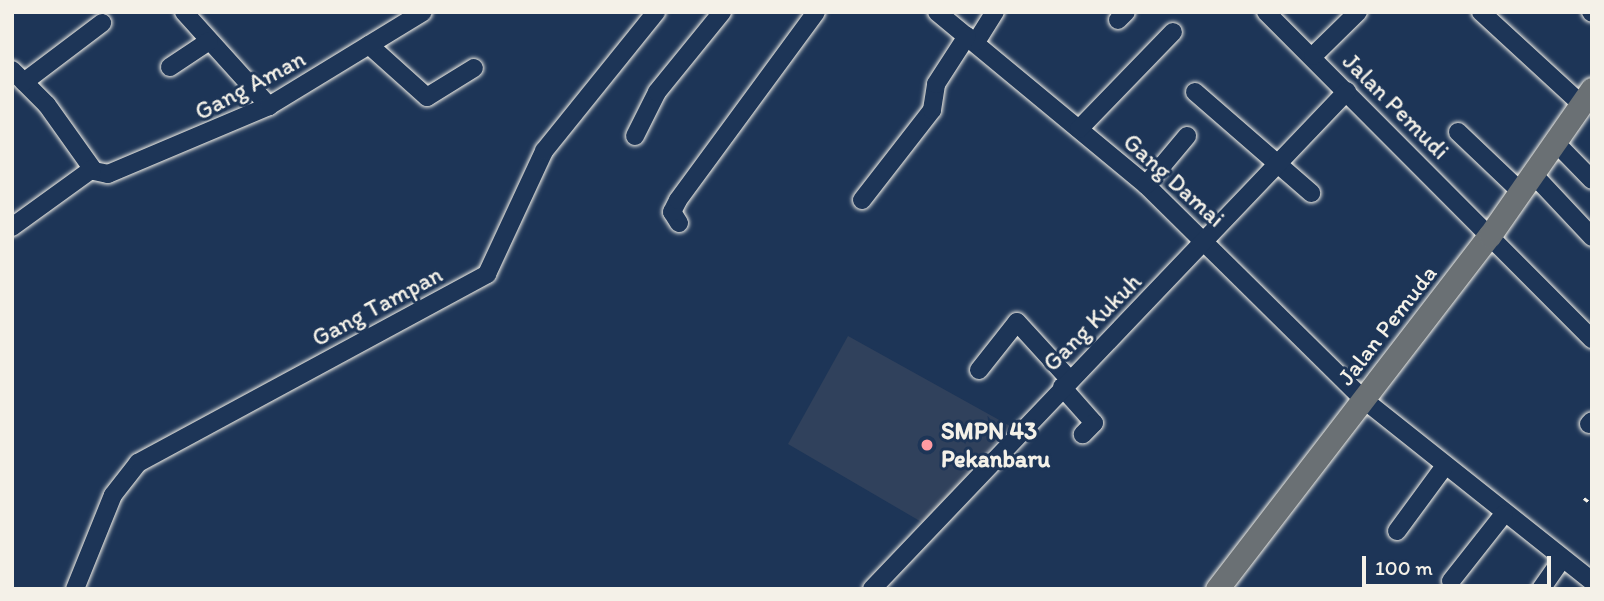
<!DOCTYPE html>
<html>
<head>
<meta charset="utf-8">
<style>
	body { margin:0 }
	#map { position:relative; width:1604px; height:601px; overflow:hidden; background:#1d3557; font-family:Itim,sans-serif }
	div>[style] { position:absolute }
	.built>* { inset:0; background:#30415c }
	.path>* { height:2.5px; margin-top:-1.25px; transform-origin:0; background:repeating-linear-gradient(90deg,#f4f1e8 0 5px,transparent 0 10px) }
	.roads { filter:drop-shadow(0 0 2px #f4f1e8) drop-shadow(0 0 2px #f4f1e8) }
	.minor>* { height:18px; margin:-9px; padding:0 9px; transform-origin:9px; border-radius:9px; background:#1d3557 }
	.major>* { height:23px; margin:-11.5px; padding:0 11.5px; transform-origin:11.5px; border-radius:11.5px; background:#6a7074 }
	.dots>* { width:19px; height:19px; translate:-50% -50%; box-sizing:border-box; border:4px solid #1d3557; border-radius:50% }
	span { translate:-50% -50%; white-space:nowrap; text-align:center; line-height:1.15; -webkit-text-stroke:6px #1d3557; paint-order:stroke }
	.street-label { font-size:24px; color:#f4f1e8 }
	.poi-label { font-size:24px; color:#f4f1e8; font-weight:700 }
	.left { translate:0 -50%; text-align:left }
	.frame { position:absolute; inset:0; border:14px solid #f4f1e8; pointer-events:none }
	.scale { position:absolute; left:1362px; top:556px; width:189px; height:32px; box-sizing:border-box; border:4px solid #f4f1e8; border-top:0; padding-left:9px; font-size:21px; line-height:24px; white-space:nowrap; color:#f4f1e8; -webkit-text-stroke:5px #1d3557; paint-order:stroke }
</style>
</head>
<body>
<div id="map">
	<div class="built">
		<div style="clip-path:polygon(848px 336px,1010px 426px,925px 524px,788px 444px)"></div>
	</div>
	<div class="path">
		<div style="left:1584px;top:498px;width:10px;rotate:37deg"></div>
	</div>
	<div class="roads">
		<div class="minor">
			<div style="left:184px;top:12px;width:127px;rotate:47.9deg"></div>
			<div style="left:937px;top:12px;width:271px;rotate:39.6deg"></div>
			<div style="left:1146px;top:185px;width:305px;rotate:44.6deg"></div>
			<div style="left:1363px;top:399px;width:293px;rotate:38.5deg"></div>
			<div style="left:1266px;top:12px;width:462px;rotate:45.1deg"></div>
			<div style="left:1481px;top:12px;width:134px;rotate:42.6deg"></div>
			<div style="left:1591px;top:12px;width:1px;rotate:45deg"></div>
			<div style="left:1118px;top:20px;width:11px;rotate:-45deg"></div>
			<div style="left:976px;top:42px;width:36px;rotate:-58deg"></div>
			<div style="left:369px;top:45px;width:78px;rotate:41.9deg"></div>
			<div style="left:427px;top:97px;width:55px;rotate:-31.7deg"></div>
			<div style="left:1313px;top:56px;width:63px;rotate:-44.4deg"></div>
			<div style="left:170px;top:67px;width:47px;rotate:-33.7deg"></div>
			<div style="left:12px;top:70px;width:49px;rotate:45deg"></div>
			<div style="left:47px;top:105px;width:81px;rotate:54.5deg"></div>
			<div style="left:94px;top:171px;width:14px;rotate:12deg"></div>
			<div style="left:108px;top:174px;width:175px;rotate:-22.9deg"></div>
			<div style="left:269px;top:106px;width:180px;rotate:-31.4deg"></div>
			<div style="left:24px;top:82px;width:98px;rotate:-37.1deg"></div>
			<div style="left:1195px;top:92px;width:154px;rotate:41deg"></div>
			<div style="left:1079px;top:129px;width:135px;rotate:-45.9deg"></div>
			<div style="left:1458px;top:132px;width:86px;rotate:43.6deg"></div>
			<div style="left:635px;top:136px;width:49px;rotate:-63.4deg"></div>
			<div style="left:657px;top:92px;width:103px;rotate:-50.9deg"></div>
			<div style="left:1554px;top:141px;width:54px;rotate:45.7deg"></div>
			<div style="left:1532px;top:173px;width:88px;rotate:46.8deg"></div>
			<div style="left:1146px;top:185px;width:64px;rotate:-50.1deg"></div>
			<div style="left:862px;top:200px;width:114px;rotate:-52.1deg"></div>
			<div style="left:932px;top:110px;width:26px;rotate:-81deg"></div>
			<div style="left:936px;top:84px;width:57px;rotate:-57.1deg"></div>
			<div style="left:679px;top:223px;width:13px;rotate:-122deg"></div>
			<div style="left:672px;top:212px;width:13px;rotate:-63deg"></div>
			<div style="left:678px;top:200px;width:233px;rotate:-53.7deg"></div>
			<div style="left:12px;top:227px;width:99px;rotate:-35.9deg"></div>
			<div style="left:979px;top:370px;width:61px;rotate:-51.6deg"></div>
			<div style="left:1017px;top:322px;width:77px;rotate:47.6deg"></div>
			<div style="left:1062px;top:387px;width:48px;rotate:48.4deg"></div>
			<div style="left:1094px;top:423px;width:16px;rotate:135deg"></div>
			<div style="left:1589px;top:424px;width:4px;rotate:-45deg"></div>
			<div style="left:1397px;top:531px;width:79px;rotate:-53.7deg"></div>
			<div style="left:1451px;top:581px;width:85px;rotate:-51.7deg"></div>
			<div style="left:75px;top:589px;width:101px;rotate:-68deg"></div>
			<div style="left:113px;top:495px;width:41px;rotate:-52deg"></div>
			<div style="left:138px;top:463px;width:397px;rotate:-28.4deg"></div>
			<div style="left:487px;top:274px;width:136px;rotate:-65.1deg"></div>
			<div style="left:544px;top:151px;width:179px;rotate:-51.1deg"></div>
			<div style="left:872px;top:589px;width:688px;rotate:-46.35deg"></div>
			<div style="left:1541px;top:589px;width:37px;rotate:-55deg"></div>
		</div>
		<div class="major">
			<div style="left:1217px;top:589px;width:447px;rotate:-52.4deg"></div>
			<div style="left:1490px;top:235px;width:178px;rotate:-55.1deg"></div>
		</div>
	</div>
	<div class="dots">
		<div style="left:927px;top:445px;background:#ff9aa2"></div>
	</div>
	<div class="street-label">
		<span style="left:250px;top:85px;rotate:-28deg">Gang Aman</span>
		<span style="left:1396px;top:106px;rotate:45deg">Jalan Pemudi</span>
		<span style="left:1174px;top:180px;rotate:42deg">Gang Damai</span>
		<span style="left:377px;top:306px;rotate:-28deg">Gang Tampan</span>
		<span style="left:1092px;top:322px;rotate:-45deg">Gang Kukuh</span>
		<span style="left:1387px;top:325px;rotate:-52deg">Jalan Pemuda</span>
	</div>
	<div class="poi-label">
		<span class="left" style="left:941px;top:445px">SMPN 43<br>Pekanbaru</span>
	</div>
	<div class="frame"></div>
	<div class="scale">100 m</div>
</div>
</body>
</html>
